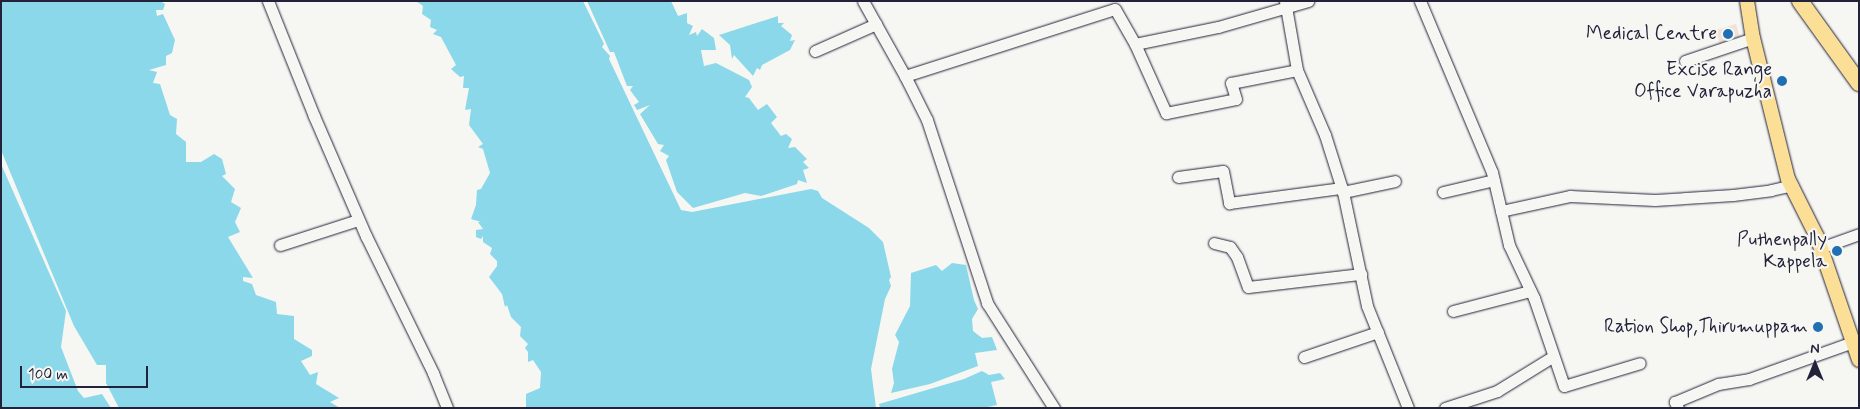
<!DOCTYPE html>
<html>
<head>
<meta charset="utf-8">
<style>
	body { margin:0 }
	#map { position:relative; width:1860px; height:409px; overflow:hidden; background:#f6f6f2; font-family:Mynerve,sans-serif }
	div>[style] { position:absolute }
	.built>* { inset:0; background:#f0e2d6 }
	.water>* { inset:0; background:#8bd8ea }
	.roads { filter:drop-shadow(0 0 1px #22223b) drop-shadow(0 0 1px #22223b) }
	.minor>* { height:11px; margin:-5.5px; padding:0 5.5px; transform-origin:5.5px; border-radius:5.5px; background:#f6f6f2 }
	.major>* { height:14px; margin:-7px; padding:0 7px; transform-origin:7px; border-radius:7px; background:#fbdf96 }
	.highway>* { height:16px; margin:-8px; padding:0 8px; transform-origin:8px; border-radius:8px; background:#fbdf96 }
	.dots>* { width:14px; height:14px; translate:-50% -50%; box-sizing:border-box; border:2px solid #f6f6f2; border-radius:50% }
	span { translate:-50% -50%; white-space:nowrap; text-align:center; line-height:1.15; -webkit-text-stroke:4.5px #f6f6f2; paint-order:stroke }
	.poi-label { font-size:19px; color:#22223b }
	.right { translate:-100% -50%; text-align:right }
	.frame { position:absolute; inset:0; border:2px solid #22223b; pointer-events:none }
	.north { position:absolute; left:1790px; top:339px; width:50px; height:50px; -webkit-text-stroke:4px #f6f6f2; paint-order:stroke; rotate:0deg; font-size:14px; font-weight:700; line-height:20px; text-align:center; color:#22223b }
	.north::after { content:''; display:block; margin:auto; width:18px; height:22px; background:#22223b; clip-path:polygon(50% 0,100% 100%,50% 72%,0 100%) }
	.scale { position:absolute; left:20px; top:366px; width:128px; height:22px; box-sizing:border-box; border:2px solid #22223b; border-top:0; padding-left:6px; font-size:15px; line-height:18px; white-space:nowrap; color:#22223b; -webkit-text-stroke:4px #f6f6f2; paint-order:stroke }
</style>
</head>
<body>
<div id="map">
	<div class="built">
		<div style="clip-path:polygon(1736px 24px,1740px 38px,1720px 44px,1716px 30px)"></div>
	</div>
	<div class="water">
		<div style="clip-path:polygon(1px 1px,160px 1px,165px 4px,163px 10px,156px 10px,157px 16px,163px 14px,175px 40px,172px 53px,166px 56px,166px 65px,149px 70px,157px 72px,153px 83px,160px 84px,170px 115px,177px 119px,176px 134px,186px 142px,186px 162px,201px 162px,214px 154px,222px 159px,226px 174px,222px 176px,235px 189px,231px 202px,241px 208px,235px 222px,240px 232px,228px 237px,253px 278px,243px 277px,243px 281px,252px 284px,256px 295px,276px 302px,277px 314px,294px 316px,294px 339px,312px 350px,312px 356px,301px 361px,310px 375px,318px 372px,316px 384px,339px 398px,330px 402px,340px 408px,119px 408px,106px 383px,106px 365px,97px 365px,74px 326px,1px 150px)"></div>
		<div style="clip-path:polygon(416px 1px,583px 1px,604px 44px,602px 47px,610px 56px,609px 59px,681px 210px,692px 212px,811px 189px,818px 191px,822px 198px,869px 228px,883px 242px,891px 277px,889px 280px,891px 286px,885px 299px,871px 369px,876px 408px,526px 408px,526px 394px,540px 388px,541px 372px,533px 360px,528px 362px,528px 352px,525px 348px,528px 344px,520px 336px,521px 327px,511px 317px,507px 305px,505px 307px,502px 294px,489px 277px,497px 266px,497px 261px,490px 254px,492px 248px,483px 242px,483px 236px,481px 239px,476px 237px,476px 230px,483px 229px,478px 222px,481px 222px,471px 219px,476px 205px,477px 190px,481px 189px,490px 173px,483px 149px,478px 147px,483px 144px,469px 125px,471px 109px,465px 110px,469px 88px,463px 88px,464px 76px,460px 77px,451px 69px,456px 65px,441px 37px,433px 34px,437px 30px,430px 27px,431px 20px,422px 14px,423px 6px)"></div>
		<div style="clip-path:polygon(587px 1px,671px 1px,678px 16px,687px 13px,687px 23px,693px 26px,689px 35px,696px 32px,697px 36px,702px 29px,714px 38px,716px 50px,701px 50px,704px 66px,716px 63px,749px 80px,752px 87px,745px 97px,749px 98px,758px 110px,767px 104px,777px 117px,771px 123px,781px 136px,786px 134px,792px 139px,788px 148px,795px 147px,807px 159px,803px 162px,809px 168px,803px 170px,807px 183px,798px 180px,797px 184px,761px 196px,745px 193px,693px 208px,677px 192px,666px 160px,669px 156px,660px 151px,664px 145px,658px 144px,640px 114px,650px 105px,637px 110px,634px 105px,639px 102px,630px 90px,633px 86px,627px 86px,614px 52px,610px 52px)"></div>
		<div style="clip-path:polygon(778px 16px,778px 23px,784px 23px,781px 26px,792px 35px,790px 41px,795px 40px,790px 50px,762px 65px,760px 70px,757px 68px,753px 76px,734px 55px,732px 59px,730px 45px,719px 35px)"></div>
		<div style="clip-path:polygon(1px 164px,66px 311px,61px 347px,78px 391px,84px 398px,102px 394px,111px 408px,1px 408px)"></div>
		<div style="clip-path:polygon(952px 263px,966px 265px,974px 300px,978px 309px,972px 319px,973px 331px,982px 338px,992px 337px,997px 350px,975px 353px,978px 366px,930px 384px,891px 393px,894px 383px,892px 369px,899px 342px,895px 335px,910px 306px,911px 273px,936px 265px,942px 271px)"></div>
		<div style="clip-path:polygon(982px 371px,989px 375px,1000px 373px,1005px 379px,991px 382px,997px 405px,983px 408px,880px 408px,879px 404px,964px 379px)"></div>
	</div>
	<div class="roads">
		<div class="minor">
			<div style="left:268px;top:1px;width:124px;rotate:68.2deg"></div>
			<div style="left:314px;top:116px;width:131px;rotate:66.6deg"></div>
			<div style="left:366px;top:236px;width:153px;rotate:63.9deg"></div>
			<div style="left:433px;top:373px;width:38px;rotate:68deg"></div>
			<div style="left:863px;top:1px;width:86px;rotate:60.8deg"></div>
			<div style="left:905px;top:76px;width:49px;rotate:63.4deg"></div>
			<div style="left:927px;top:120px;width:193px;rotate:71.8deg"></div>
			<div style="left:987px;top:303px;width:125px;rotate:57.5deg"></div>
			<div style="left:1285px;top:1px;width:70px;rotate:80.1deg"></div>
			<div style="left:1297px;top:70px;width:71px;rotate:66.7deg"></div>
			<div style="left:1325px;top:135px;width:60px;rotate:72.5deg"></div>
			<div style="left:1343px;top:192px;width:116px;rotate:78.1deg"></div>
			<div style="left:1367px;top:306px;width:110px;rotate:68.1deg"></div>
			<div style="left:1420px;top:1px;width:186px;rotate:67.2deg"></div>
			<div style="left:1492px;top:172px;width:75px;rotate:76.9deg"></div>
			<div style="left:1509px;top:245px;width:59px;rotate:64.7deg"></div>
			<div style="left:1534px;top:298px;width:93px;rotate:71.2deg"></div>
			<div style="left:1564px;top:386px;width:79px;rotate:-16.8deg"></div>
			<div style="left:1135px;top:44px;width:76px;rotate:65.8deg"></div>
			<div style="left:1166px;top:113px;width:71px;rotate:-11.3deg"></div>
			<div style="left:1236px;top:99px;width:17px;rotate:-107deg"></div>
			<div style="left:1231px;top:83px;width:67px;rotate:-11.1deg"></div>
			<div style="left:815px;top:51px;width:67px;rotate:-23.9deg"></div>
			<div style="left:1685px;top:61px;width:72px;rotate:-18.7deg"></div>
			<div style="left:905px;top:76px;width:220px;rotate:-17.7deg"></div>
			<div style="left:1115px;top:9px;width:40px;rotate:60.3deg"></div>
			<div style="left:1135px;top:44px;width:85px;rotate:-11.6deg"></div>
			<div style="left:1218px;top:27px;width:94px;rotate:-16.1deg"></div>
			<div style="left:1178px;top:177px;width:45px;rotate:-7.6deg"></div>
			<div style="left:1223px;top:171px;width:33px;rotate:79deg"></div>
			<div style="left:1229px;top:203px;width:114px;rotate:-7.6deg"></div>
			<div style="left:1343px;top:192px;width:53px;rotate:-11.9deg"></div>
			<div style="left:1443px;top:192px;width:52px;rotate:-13.2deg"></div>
			<div style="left:1501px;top:211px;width:71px;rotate:-12.3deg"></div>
			<div style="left:1570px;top:196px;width:85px;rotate:2.7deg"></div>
			<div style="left:1655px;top:200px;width:78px;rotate:-3.7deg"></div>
			<div style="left:1733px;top:195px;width:38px;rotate:-7deg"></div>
			<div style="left:1771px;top:190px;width:22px;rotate:-13deg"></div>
			<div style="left:1214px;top:243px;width:16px;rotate:14deg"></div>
			<div style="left:1230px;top:247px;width:12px;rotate:55deg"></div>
			<div style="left:1237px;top:257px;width:32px;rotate:70deg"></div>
			<div style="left:1248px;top:287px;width:114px;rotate:-6.6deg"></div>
			<div style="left:280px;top:245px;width:82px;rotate:-17.8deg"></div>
			<div style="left:1820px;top:248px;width:41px;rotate:-19.7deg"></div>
			<div style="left:1453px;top:311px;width:80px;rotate:-14.6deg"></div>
			<div style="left:1304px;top:357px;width:78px;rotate:-18.7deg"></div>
			<div style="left:1445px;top:408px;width:55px;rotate:-18.1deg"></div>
			<div style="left:1497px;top:391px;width:65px;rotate:-31.7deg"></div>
			<div style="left:1678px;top:408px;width:7px;rotate:-117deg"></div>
			<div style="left:1675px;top:402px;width:47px;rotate:-22.7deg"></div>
			<div style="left:1718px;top:384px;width:31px;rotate:-9deg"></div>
			<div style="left:1749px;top:379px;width:110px;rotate:-19.6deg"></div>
		</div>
		<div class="major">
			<div style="left:1747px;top:1px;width:37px;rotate:81deg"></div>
			<div style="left:1753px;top:38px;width:145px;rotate:76.1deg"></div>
			<div style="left:1788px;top:179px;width:65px;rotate:63.4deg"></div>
			<div style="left:1817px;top:237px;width:130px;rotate:71.1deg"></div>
		</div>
		<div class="highway">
			<div style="left:1800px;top:1px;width:101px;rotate:54.3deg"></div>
		</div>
	</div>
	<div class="dots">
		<div style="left:1728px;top:34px;background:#1f6fb2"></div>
		<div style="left:1782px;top:81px;background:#1f6fb2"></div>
		<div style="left:1837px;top:251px;background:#1f6fb2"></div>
		<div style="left:1818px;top:327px;background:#1f6fb2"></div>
	</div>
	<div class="poi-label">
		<span class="right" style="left:1717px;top:34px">Medical Centre</span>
		<span class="right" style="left:1772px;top:81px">Excise Range<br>Office Varapuzha</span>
		<span class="right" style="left:1827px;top:251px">Puthenpally<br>Kappela</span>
		<span class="right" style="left:1808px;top:327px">Ration Shop,Thirumuppam</span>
	</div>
	<div class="frame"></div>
	<div class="north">N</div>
	<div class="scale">100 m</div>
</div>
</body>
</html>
